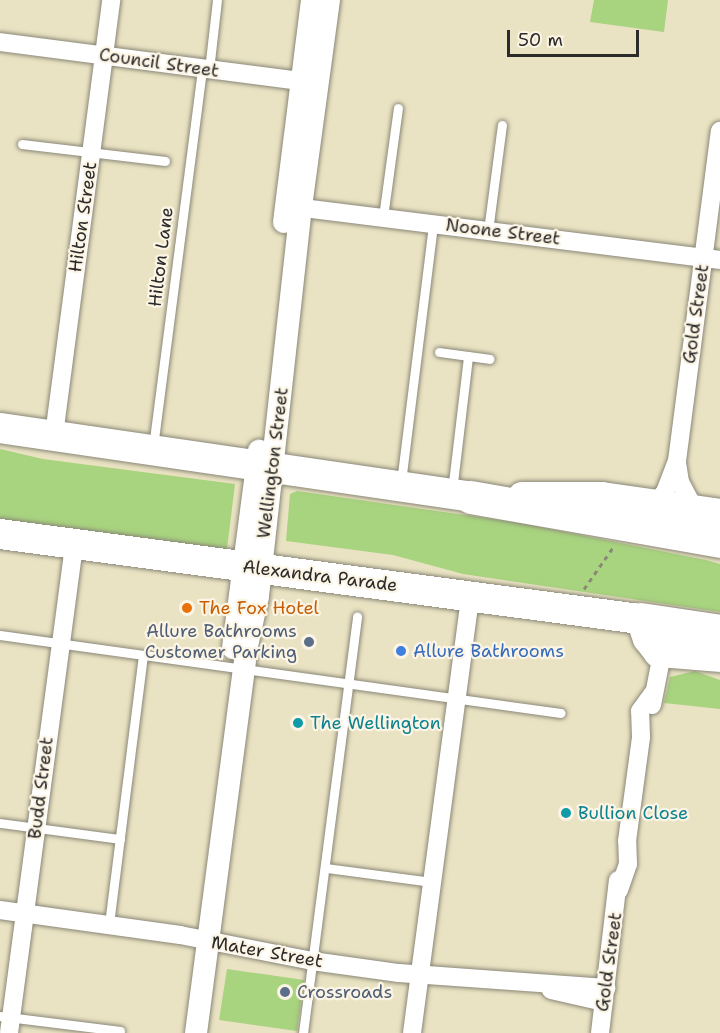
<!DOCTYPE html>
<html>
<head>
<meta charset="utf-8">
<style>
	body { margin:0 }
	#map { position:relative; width:720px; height:1033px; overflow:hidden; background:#eae3c3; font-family:"Shantell Sans",sans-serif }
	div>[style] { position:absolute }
	.green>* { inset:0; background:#a8d37f }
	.path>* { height:3px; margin-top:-1.5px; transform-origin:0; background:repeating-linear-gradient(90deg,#8a8777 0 4.5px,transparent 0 9px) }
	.roads { filter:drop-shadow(0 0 2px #8a8777) drop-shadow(0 0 2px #8a8777) }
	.service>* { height:9px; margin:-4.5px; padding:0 4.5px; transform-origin:4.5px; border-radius:4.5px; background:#fff }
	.minor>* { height:18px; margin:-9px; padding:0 9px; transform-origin:9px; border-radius:9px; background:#fff }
	.tertiary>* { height:22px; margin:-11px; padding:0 11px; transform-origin:11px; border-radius:11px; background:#fff }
	.primary>* { height:28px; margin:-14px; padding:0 14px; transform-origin:14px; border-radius:14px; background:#fff }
	.trunk>* { height:30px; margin:-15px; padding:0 15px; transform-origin:15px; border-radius:15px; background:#fff }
	.motorway>* { height:33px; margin:-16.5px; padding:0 16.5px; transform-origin:16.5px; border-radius:16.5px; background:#fff }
	.dots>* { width:16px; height:16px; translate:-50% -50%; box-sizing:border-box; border:3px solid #fcf5e5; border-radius:50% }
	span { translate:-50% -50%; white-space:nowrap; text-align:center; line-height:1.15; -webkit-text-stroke:4.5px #fcf5e5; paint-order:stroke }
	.street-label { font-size:18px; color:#2b2b2b }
	.food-label { font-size:18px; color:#c56008 }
	.left { translate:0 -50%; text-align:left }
	.service-label { font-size:18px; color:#4e5e75 }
	.right { translate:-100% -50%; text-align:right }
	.shop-label { font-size:18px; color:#366cbe }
	.culture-label { font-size:18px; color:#0d838f }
	.scale { position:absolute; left:507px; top:30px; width:132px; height:27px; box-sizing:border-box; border:3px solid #2b2b2b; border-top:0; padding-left:8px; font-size:18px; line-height:21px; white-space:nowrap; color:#2b2b2b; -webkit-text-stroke:4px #fcf5e5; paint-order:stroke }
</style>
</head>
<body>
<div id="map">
	<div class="green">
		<div style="clip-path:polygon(594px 0,668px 0,664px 32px,590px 22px)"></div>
		<div style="clip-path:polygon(0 449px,43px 459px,235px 484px,227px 549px,0 519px)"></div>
		<div style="clip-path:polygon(297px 491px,520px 523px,706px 560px,720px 564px,720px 612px,463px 574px,393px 555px,286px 541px,290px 494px)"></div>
		<div style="clip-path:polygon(695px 671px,720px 680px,720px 709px,664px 703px,670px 677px)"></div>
		<div style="clip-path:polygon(227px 969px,304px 980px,297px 1031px,219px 1020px)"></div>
	</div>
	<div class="path">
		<div style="left:584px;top:589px;width:52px;rotate:-55.1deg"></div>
	</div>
	<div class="roads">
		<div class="service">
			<div style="left:209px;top:70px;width:70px;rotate:-83.5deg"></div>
			<div style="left:22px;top:144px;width:144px;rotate:6.8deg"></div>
			<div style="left:383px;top:217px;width:110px;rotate:-82.2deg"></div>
			<div style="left:488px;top:231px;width:107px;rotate:-82.5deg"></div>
			<div style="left:439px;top:352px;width:51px;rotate:7.8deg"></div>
			<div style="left:153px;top:447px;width:381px;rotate:-82.6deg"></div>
			<div style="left:401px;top:482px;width:260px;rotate:-82.9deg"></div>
			<div style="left:452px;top:491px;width:136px;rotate:-83.2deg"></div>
			<div style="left:0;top:635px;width:566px;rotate:7.92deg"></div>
			<div style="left:0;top:823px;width:121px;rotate:7.6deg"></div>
			<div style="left:326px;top:868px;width:108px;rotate:7.5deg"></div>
			<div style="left:109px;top:924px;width:270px;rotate:-82.8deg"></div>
			<div style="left:0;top:1016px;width:121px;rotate:7.1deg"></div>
			<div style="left:303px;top:1033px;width:420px;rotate:-82.6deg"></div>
		</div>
		<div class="minor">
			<div style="left:0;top:42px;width:317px;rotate:7.4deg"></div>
			<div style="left:287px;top:206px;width:436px;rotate:7.1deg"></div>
			<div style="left:54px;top:435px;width:439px;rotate:-82.5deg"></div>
			<div style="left:677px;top:463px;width:19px;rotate:81deg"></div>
			<div style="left:680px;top:482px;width:32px;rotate:62deg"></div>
			<div style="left:656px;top:503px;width:14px;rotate:-51deg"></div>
			<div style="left:665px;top:492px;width:33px;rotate:-69deg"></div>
			<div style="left:677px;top:461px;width:333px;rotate:-82.6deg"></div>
			<div style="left:652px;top:705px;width:52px;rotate:-78.9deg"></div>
			<div style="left:619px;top:890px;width:28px;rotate:-71deg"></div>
			<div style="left:628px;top:864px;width:23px;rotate:-92deg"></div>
			<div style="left:627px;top:841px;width:105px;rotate:-82.3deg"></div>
			<div style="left:641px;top:737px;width:26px;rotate:-92deg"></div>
			<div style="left:640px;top:711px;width:22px;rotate:-54deg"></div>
			<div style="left:0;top:910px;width:182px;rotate:7.9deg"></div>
			<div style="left:180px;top:935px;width:135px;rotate:11.1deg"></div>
			<div style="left:312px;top:961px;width:88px;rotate:7.9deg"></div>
			<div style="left:399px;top:973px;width:208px;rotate:4.1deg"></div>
			<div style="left:551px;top:990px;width:54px;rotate:12.8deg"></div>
			<div style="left:9px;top:1033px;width:493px;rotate:-82.4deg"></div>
			<div style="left:412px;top:1033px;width:441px;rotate:-82.4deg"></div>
			<div style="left:600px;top:1033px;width:154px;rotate:-83.3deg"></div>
		</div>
		<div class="tertiary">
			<div style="left:284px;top:222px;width:224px;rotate:-82.8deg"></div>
			<div style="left:233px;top:648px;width:199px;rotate:-82.5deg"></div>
			<div style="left:196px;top:1033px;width:390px;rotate:-82.5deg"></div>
			<div style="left:247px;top:646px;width:51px;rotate:-77.6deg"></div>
			<div style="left:258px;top:596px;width:391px;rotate:-83.7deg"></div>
			<div style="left:301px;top:207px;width:209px;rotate:-82.3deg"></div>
		</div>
		<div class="primary">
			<div style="left:522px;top:496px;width:80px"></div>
			<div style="left:602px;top:496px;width:119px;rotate:8.2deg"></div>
			<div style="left:640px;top:619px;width:21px;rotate:71deg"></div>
			<div style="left:647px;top:639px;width:18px;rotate:52deg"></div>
			<div style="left:658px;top:653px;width:62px;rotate:4.6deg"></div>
		</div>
		<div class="trunk">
			<div style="left:0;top:428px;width:476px;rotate:8.3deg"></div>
			<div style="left:0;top:534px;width:646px;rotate:7.57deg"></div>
		</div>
		<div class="motorway">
			<div style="left:471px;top:497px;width:253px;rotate:10deg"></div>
			<div style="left:640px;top:619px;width:81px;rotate:8.5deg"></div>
		</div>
	</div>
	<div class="dots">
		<div style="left:187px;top:608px;background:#e8710a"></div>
		<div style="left:309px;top:642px;background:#5c6f8a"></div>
		<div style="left:401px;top:651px;background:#3f7fe0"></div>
		<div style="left:298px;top:723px;background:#0f9aa8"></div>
		<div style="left:566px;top:813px;background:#0f9aa8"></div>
		<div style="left:285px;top:992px;background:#5c6f8a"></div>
	</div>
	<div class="street-label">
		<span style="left:159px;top:63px;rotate:8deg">Council Street</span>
		<span style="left:83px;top:217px;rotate:-82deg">Hilton Street</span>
		<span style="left:503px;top:232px;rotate:7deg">Noone Street</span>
		<span style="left:161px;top:257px;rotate:-83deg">Hilton Lane</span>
		<span style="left:696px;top:314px;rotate:-82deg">Gold Street</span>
		<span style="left:273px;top:463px;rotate:-83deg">Wellington Street</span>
		<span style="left:320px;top:576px;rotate:7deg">Alexandra Parade</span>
		<span style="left:41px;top:788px;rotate:-83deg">Budd Street</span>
		<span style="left:267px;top:952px;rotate:10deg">Mater Street</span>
		<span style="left:609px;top:962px;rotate:-82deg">Gold Street</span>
	</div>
	<div class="food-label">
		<span class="left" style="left:199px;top:608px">The Fox Hotel</span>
	</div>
	<div class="service-label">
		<span class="right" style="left:297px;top:642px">Allure Bathrooms<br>Customer Parking</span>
		<span class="left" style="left:297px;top:992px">Crossroads</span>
	</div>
	<div class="shop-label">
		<span class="left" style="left:413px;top:651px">Allure Bathrooms</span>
	</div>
	<div class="culture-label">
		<span class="left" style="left:310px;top:723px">The Wellington</span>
		<span class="left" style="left:578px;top:813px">Bullion Close</span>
	</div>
	<div class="scale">50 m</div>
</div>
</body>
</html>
